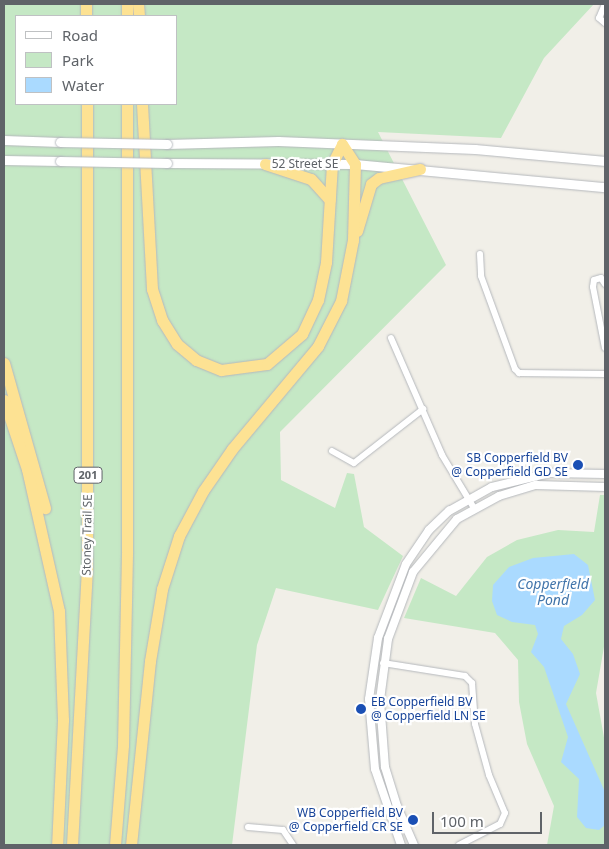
<!DOCTYPE html>
<html>
<head>
<meta charset="utf-8">
<style>
	body { margin:0 }
	#map { position:relative; width:609px; height:849px; overflow:hidden; background:#f1efe8; font-family:"Noto Sans",sans-serif }
	div>[style] { position:absolute }
	.green>* { inset:0; background:#c5e8c5 }
	.water>* { inset:0; background:#aadaff }
	.roads { filter:drop-shadow(0 0 1px #b5b8bc) drop-shadow(0 0 1px #b5b8bc) }
	.minor>* { height:6px; margin:-3px; padding:0 3px; transform-origin:3px; border-radius:3px; background:#fff }
	.tertiary>* { height:8px; margin:-4px; padding:0 4px; transform-origin:4px; border-radius:4px; background:#fff }
	.secondary>* { height:9px; margin:-4.5px; padding:0 4.5px; transform-origin:4.5px; border-radius:4.5px; background:#fff }
	.motorway>* { height:11px; margin:-5.5px; padding:0 5.5px; transform-origin:5.5px; border-radius:5.5px; background:#fde293 }
	.bridges { filter:drop-shadow(0 0 1px #b6babf) drop-shadow(0 0 1px #b6babf) }
	.secondary-bridge>* { height:9px; margin:-4.5px; padding:0 4.5px; transform-origin:4.5px; border-radius:4.5px; background:#fff }
	.dots>* { width:14px; height:14px; translate:-50% -50%; box-sizing:border-box; border:2px solid #fff; border-radius:50% }
	span { translate:-50% -50%; white-space:nowrap; text-align:center; line-height:1.15; -webkit-text-stroke:4.5px #fff; paint-order:stroke }
	.shield-label span { padding:1px 4px; background:#fff; border:1px solid; border-radius:4px; -webkit-text-stroke-width:0 }
	.shield-label { font-size:11px; color:#5f6368; font-weight:700 }
	.street-label { font-size:12px; color:#5f6368 }
	.transit-label { font-size:12px; color:#164399 }
	.right { translate:-100% -50%; text-align:right }
	.left { translate:0 -50%; text-align:left }
	.water-label { font-size:14px; color:#4174aa; font-style:italic }
	.frame { position:absolute; inset:0; border:5px solid #5f6368; pointer-events:none }
	.legend { position:absolute; left:15px; top:15px; width:162px; height:90px; box-sizing:border-box; background:#fff; border:1px solid #bfc1c3; margin:0; padding:6px 9px; list-style:none; font-size:15px; color:#5f6368 }
	.legend li { display:flex; align-items:center; gap:10px; height:25px }
	.legend b { width:25px; border:1px solid #bfc1c3 }
	.scale { position:absolute; left:432px; top:812px; width:110px; height:22px; box-sizing:border-box; border:2px solid #5f6368; border-top:0; padding-left:6px; font-size:15px; line-height:18px; white-space:nowrap; color:#5f6368; -webkit-text-stroke:4px #fff; paint-order:stroke }
</style>
</head>
<body>
<div id="map">
	<div class="green">
		<div style="clip-path:polygon(evenodd,4px 4px,594px 4px,544px 58px,501px 138px,378px 132px,446px 265px,280px 432px,281px 480px,335px 508px,347px 473px,354px 474px,364px 527px,403px 556px,378px 610px,276px 588px,257px 645px,232px 845px,4px 845px,4px 4px,16px 16px,176px 16px,176px 104px,16px 104px,16px 16px)"></div>
		<div style="clip-path:polygon(600px 495px,605px 495px,605px 641px,596px 693px,605px 743px,605px 845px,547px 845px,554px 806px,527px 744px,519px 702px,518px 660px,495px 633px,404px 618px,421px 578px,456px 596px,487px 557px,517px 540px,558px 530px,594px 532px)"></div>
	</div>
	<div class="water">
		<div style="clip-path:polygon(574px 554px,588px 565px,595px 600px,582px 615px,564px 626px,561px 639px,573px 654px,580px 674px,566px 704px,605px 792px,605px 825px,599px 830px,586px 828px,577px 817px,579px 779px,561px 762px,568px 737px,544px 667px,531px 652px,538px 634px,535px 625px,512px 622px,497px 615px,492px 601px,493px 585px,509px 567px,533px 558px)"></div>
	</div>
	<div class="roads">
		<div class="minor">
			<div style="left:605px;top:4px;width:15px;rotate:113deg"></div>
			<div style="left:599px;top:18px;width:8px;rotate:40deg"></div>
			<div style="left:480px;top:254px;width:22px;rotate:87deg"></div>
			<div style="left:481px;top:276px;width:99px;rotate:69.9deg"></div>
			<div style="left:515px;top:369px;width:6px;rotate:45deg"></div>
			<div style="left:519px;top:373px;width:86px;rotate:0.7deg"></div>
			<div style="left:605px;top:284px;width:7px;rotate:-124deg"></div>
			<div style="left:601px;top:278px;width:7px;rotate:164deg"></div>
			<div style="left:594px;top:280px;width:7px;rotate:98deg"></div>
			<div style="left:593px;top:287px;width:62px;rotate:78.9deg"></div>
			<div style="left:391px;top:338px;width:128px;rotate:66.4deg"></div>
			<div style="left:442px;top:455px;width:62px;rotate:58.9deg"></div>
			<div style="left:332px;top:451px;width:25px;rotate:29deg"></div>
			<div style="left:354px;top:463px;width:88px;rotate:-38deg"></div>
			<div style="left:383px;top:663px;width:83px;rotate:9deg"></div>
			<div style="left:465px;top:676px;width:10px;rotate:45deg"></div>
			<div style="left:472px;top:683px;width:41px;rotate:85.8deg"></div>
			<div style="left:475px;top:724px;width:53px;rotate:74.6deg"></div>
			<div style="left:489px;top:775px;width:41px;rotate:67.2deg"></div>
			<div style="left:505px;top:813px;width:12px;rotate:114deg"></div>
			<div style="left:500px;top:824px;width:46px;rotate:152.9deg"></div>
			<div style="left:248px;top:827px;width:35px;rotate:5deg"></div>
			<div style="left:283px;top:830px;width:18px;rotate:56deg"></div>
		</div>
		<div class="tertiary">
			<div style="left:401px;top:845px;width:80px;rotate:-108.9deg"></div>
			<div style="left:375px;top:769px;width:70px;rotate:-94.9deg"></div>
			<div style="left:369px;top:699px;width:62px;rotate:-81.6deg"></div>
			<div style="left:378px;top:638px;width:79px;rotate:-69.3deg"></div>
			<div style="left:406px;top:564px;width:41px;rotate:-55.9deg"></div>
			<div style="left:429px;top:530px;width:28px;rotate:-44deg"></div>
			<div style="left:449px;top:511px;width:49px;rotate:-29.2deg"></div>
			<div style="left:492px;top:487px;width:60px;rotate:-13.6deg"></div>
			<div style="left:550px;top:473px;width:55px;rotate:1deg"></div>
			<div style="left:414px;top:845px;width:43px;rotate:-113.6deg"></div>
			<div style="left:397px;top:806px;width:41px;rotate:-107.1deg"></div>
			<div style="left:385px;top:767px;width:67px;rotate:-94.3deg"></div>
			<div style="left:380px;top:700px;width:62px;rotate:-82.5deg"></div>
			<div style="left:388px;top:639px;width:72px;rotate:-69.5deg"></div>
			<div style="left:413px;top:572px;width:69px;rotate:-50.3deg"></div>
			<div style="left:457px;top:519px;width:48px;rotate:-28.7deg"></div>
			<div style="left:499px;top:496px;width:39px;rotate:-17deg"></div>
			<div style="left:536px;top:485px;width:69px;rotate:1.7deg"></div>
		</div>
		<div class="secondary">
			<div style="left:4px;top:140px;width:56px;rotate:2deg"></div>
			<div style="left:167px;top:144px;width:111px;rotate:-1.5deg"></div>
			<div style="left:278px;top:141px;width:197px;rotate:2.3deg"></div>
			<div style="left:475px;top:149px;width:131px;rotate:5.3deg"></div>
			<div style="left:4px;top:160px;width:56px;rotate:1deg"></div>
			<div style="left:167px;top:163px;width:188px;rotate:0.3deg"></div>
			<div style="left:355px;top:164px;width:251px;rotate:5.3deg"></div>
		</div>
		<div class="motorway">
			<div style="left:86px;top:4px;width:12px;rotate:90deg"></div>
			<div style="left:127px;top:4px;width:12px;rotate:90deg"></div>
			<div style="left:138px;top:4px;width:12px;rotate:85deg"></div>
			<div style="left:142px;top:104px;width:185px;rotate:86.9deg"></div>
			<div style="left:152px;top:289px;width:33px;rotate:72deg"></div>
			<div style="left:162px;top:320px;width:28px;rotate:58deg"></div>
			<div style="left:177px;top:344px;width:25px;rotate:40deg"></div>
			<div style="left:196px;top:360px;width:27px;rotate:22deg"></div>
			<div style="left:221px;top:370px;width:46px;rotate:-7.4deg"></div>
			<div style="left:267px;top:364px;width:46px;rotate:-40.6deg"></div>
			<div style="left:302px;top:334px;width:38px;rotate:-65deg"></div>
			<div style="left:318px;top:300px;width:39px;rotate:-78deg"></div>
			<div style="left:326px;top:262px;width:98px;rotate:-86.5deg"></div>
			<div style="left:332px;top:164px;width:22px;rotate:-63deg"></div>
			<div style="left:265px;top:164px;width:48px;rotate:18.1deg"></div>
			<div style="left:311px;top:179px;width:28px;rotate:48deg"></div>
			<div style="left:357px;top:231px;width:49px;rotate:-73.4deg"></div>
			<div style="left:371px;top:184px;width:10px;rotate:-37deg"></div>
			<div style="left:379px;top:178px;width:42px;rotate:-12.4deg"></div>
			<div style="left:4px;top:363px;width:151px;rotate:74.2deg"></div>
			<div style="left:4px;top:400px;width:73px;rotate:71.6deg"></div>
			<div style="left:27px;top:469px;width:146px;rotate:77.3deg"></div>
			<div style="left:59px;top:611px;width:109px;rotate:87.9deg"></div>
			<div style="left:63px;top:720px;width:125px;rotate:92.7deg"></div>
			<div style="left:72px;top:845px;width:278px;rotate:-86.9deg"></div>
			<div style="left:87px;top:567px;width:463px;rotate:-90deg"></div>
			<div style="left:115px;top:845px;width:100px;rotate:-85.4deg"></div>
			<div style="left:123px;top:745px;width:194px;rotate:-88.8deg"></div>
			<div style="left:127px;top:551px;width:447px;rotate:-90deg"></div>
			<div style="left:131px;top:845px;width:185px;rotate:-84.1deg"></div>
			<div style="left:150px;top:661px;width:73px;rotate:-80.5deg"></div>
			<div style="left:162px;top:589px;width:56px;rotate:-72.2deg"></div>
			<div style="left:179px;top:536px;width:51px;rotate:-61.9deg"></div>
			<div style="left:203px;top:491px;width:51px;rotate:-55.4deg"></div>
			<div style="left:232px;top:449px;width:134px;rotate:-50.1deg"></div>
			<div style="left:318px;top:346px;width:51px;rotate:-62.9deg"></div>
			<div style="left:341px;top:301px;width:62px;rotate:-78.9deg"></div>
			<div style="left:353px;top:240px;width:76px;rotate:-88.5deg"></div>
			<div style="left:355px;top:164px;width:24px;rotate:-123deg"></div>
		</div>
	</div>
	<div class="bridges">
		<div class="secondary-bridge">
			<div style="left:60px;top:142px;width:107px;rotate:1.1deg"></div>
			<div style="left:60px;top:161px;width:107px;rotate:1.1deg"></div>
		</div>
	</div>
	<div class="dots">
		<div style="left:578px;top:465px;background:#1a4fb4"></div>
		<div style="left:361px;top:709px;background:#1a4fb4"></div>
		<div style="left:413px;top:820px;background:#1a4fb4"></div>
	</div>
	<div class="shield-label">
		<span style="left:88px;top:475px">201</span>
	</div>
	<div class="street-label">
		<span style="left:305px;top:164px">52 Street SE</span>
		<span style="left:87px;top:535px;rotate:-89deg">Stoney Trail SE</span>
	</div>
	<div class="transit-label">
		<span class="right" style="left:568px;top:465px">SB Copperfield BV<br>@ Copperfield GD SE</span>
		<span class="left" style="left:371px;top:709px">EB Copperfield BV<br>@ Copperfield LN SE</span>
		<span class="right" style="left:403px;top:820px">WB Copperfield BV<br>@ Copperfield CR SE</span>
	</div>
	<div class="water-label">
		<span style="left:553px;top:592px">Copperfield<br>Pond</span>
	</div>
	<div class="frame"></div>
	<ul class="legend">
	<li><b style="height:6px;background:#fff"></b>Road</li>
	<li><b style="height:14px;background:#c5e8c5"></b>Park</li>
	<li><b style="height:14px;background:#aadaff"></b>Water</li>
	</ul>
	<div class="scale">100 m</div>
</div>
</body>
</html>
